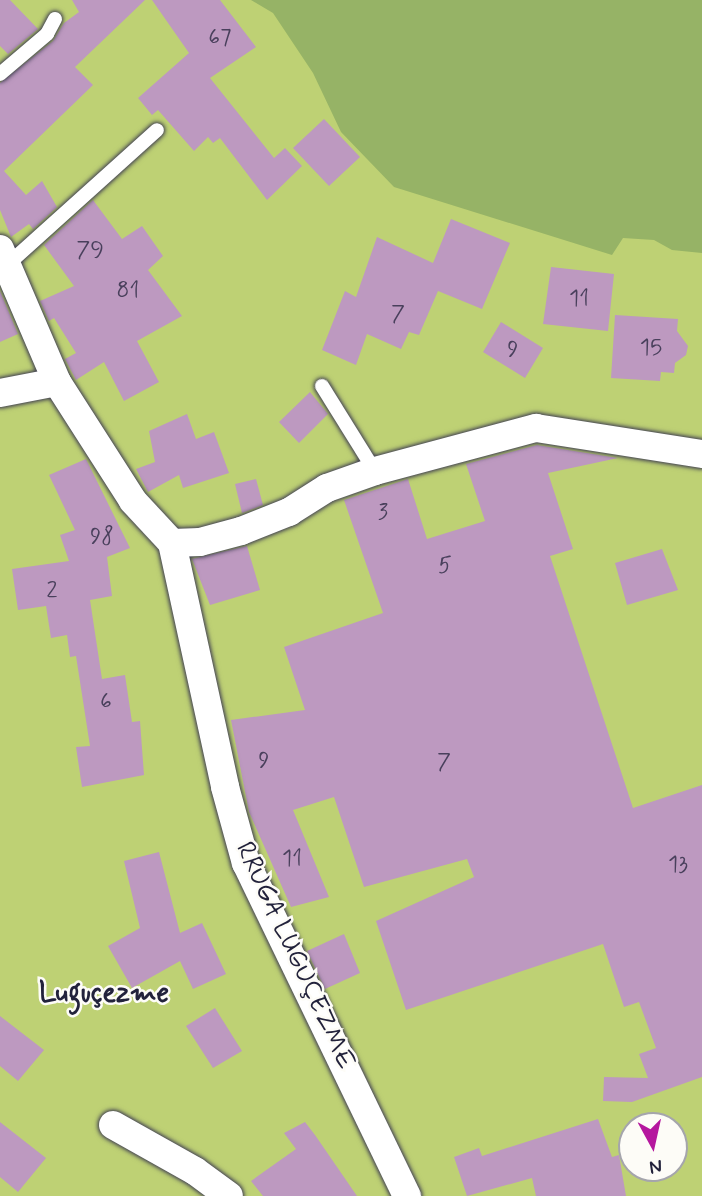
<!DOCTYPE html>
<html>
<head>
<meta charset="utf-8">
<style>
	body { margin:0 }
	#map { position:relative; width:702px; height:1196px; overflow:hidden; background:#f1ebd3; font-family:Mynerve,sans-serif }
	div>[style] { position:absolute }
	.green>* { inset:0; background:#bed174 }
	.forest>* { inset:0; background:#96b366 }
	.building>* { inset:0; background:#bd99c0 }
	.roads { filter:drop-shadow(0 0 2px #414052) drop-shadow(0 0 2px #414052) }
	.service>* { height:14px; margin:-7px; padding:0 7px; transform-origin:7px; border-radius:7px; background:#fff }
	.minor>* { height:28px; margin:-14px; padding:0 14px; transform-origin:14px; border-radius:14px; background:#fff }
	span { translate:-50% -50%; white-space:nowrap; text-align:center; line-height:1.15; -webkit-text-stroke:5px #fdfcf7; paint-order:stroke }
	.number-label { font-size:23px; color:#49405c }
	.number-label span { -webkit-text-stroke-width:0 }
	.street-label { font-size:26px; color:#22223b }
	.neighbourhood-label { font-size:28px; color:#22223b; font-weight:700 }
	.north { position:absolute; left:618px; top:1112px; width:70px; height:70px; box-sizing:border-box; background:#fdfcf7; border:2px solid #a5a5ac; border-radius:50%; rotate:172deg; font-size:19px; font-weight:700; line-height:28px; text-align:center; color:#22223b }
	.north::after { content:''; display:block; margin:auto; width:24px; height:32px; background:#b5179e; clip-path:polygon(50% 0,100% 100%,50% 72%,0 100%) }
</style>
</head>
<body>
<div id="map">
	<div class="green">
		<div style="clip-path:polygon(evenodd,0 0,702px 0,702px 1196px,0 1196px,0 0,632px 1126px,674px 1126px,674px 1168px,632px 1168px,632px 1126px)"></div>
	</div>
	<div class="forest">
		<div style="clip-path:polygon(251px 0,702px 0,702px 253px,672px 250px,654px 240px,623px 238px,612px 255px,394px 187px,341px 132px,313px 73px,273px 13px)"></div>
	</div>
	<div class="building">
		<div style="clip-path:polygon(0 0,10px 0,38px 29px,8px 54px,0 46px)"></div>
		<div style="clip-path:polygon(72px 0,145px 0,75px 67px,93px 85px,4px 171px,26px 195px,42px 181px,57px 207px,33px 229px,29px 224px,11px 237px,0 210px,0 83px,53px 41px,64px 23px,79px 12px)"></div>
		<div style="clip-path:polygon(152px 0,220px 0,256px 47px,210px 78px,274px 158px,285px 148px,302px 166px,267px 200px,220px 138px,213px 143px,208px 137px,194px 151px,158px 110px,152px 115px,138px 98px,189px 53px)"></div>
		<div style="clip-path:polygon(324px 119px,360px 157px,329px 186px,293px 148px)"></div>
		<div style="clip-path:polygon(93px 200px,122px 239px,142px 226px,163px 256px,148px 270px,182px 316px,137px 341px,159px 382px,124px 401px,104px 362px,76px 380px,65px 359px,76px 353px,54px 318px,49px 321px,40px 301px,74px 286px,44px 245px)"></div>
		<div style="clip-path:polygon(451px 219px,510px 243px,482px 309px,438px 291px,419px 335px,409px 332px,401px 349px,367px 334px,356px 365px,322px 350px,345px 291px,356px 297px,377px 237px,433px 263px)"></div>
		<div style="clip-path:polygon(551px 267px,614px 274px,608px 331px,543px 324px)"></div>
		<div style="clip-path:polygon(0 291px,18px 334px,0 342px)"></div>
		<div style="clip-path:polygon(615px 315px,678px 319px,677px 331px,688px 346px,686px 355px,675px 363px,674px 373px,661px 372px,660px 381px,611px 378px)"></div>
		<div style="clip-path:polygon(501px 322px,543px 348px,525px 378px,483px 352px)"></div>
		<div style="clip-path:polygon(310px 392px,328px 414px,299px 443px,279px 422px)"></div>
		<div style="clip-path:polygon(187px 414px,196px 439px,214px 432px,229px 473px,183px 488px,179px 475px,148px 492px,136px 469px,155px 462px,149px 431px)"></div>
		<div style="clip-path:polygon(537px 445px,618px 458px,548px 473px,573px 549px,550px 556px,633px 808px,702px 785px,702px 1077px,632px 1102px,603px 1101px,604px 1077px,648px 1078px,639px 1054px,656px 1048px,639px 1002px,624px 1007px,603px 944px,406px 1010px,376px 921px,474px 877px,467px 859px,364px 887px,334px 797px,293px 810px,329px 897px,291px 907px,249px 812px,231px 720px,305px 710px,284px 647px,383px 613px,344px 500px,408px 479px,427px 539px,485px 521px,466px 464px)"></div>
		<div style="clip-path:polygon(86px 459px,130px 548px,107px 557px,112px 596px,90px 600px,102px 679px,125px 675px,132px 722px,140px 721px,144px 775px,82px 787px,76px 747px,90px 746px,76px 656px,70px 657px,67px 635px,51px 638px,46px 606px,18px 610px,12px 569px,69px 561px,60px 535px,75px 530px,49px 475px)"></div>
		<div style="clip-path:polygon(256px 479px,263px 505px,242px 513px,235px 484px)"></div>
		<div style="clip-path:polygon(247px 546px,260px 590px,210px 605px,192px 559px)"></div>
		<div style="clip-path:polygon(662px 549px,678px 590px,627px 605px,615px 563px)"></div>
		<div style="clip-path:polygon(159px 852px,180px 933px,202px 923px,226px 974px,193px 989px,180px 961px,132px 988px,108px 946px,140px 928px,124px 861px)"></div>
		<div style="clip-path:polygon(344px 934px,360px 973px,325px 989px,307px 951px)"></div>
		<div style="clip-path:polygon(215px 1008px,242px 1051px,213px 1068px,186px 1026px)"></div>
		<div style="clip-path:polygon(0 1016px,44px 1050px,18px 1081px,0 1066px)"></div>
		<div style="clip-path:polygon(598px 1119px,612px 1157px,619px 1155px,626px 1196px,536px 1196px,532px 1178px,467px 1196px,454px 1157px,479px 1148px,482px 1156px)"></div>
		<div style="clip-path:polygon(0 1122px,46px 1158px,18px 1192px,0 1177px)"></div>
		<div style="clip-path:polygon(305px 1122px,315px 1135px,357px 1196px,263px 1196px,251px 1181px,296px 1149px,284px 1133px)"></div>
	</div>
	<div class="roads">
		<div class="service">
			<div style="left:0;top:74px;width:62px;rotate:-40.4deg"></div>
			<div style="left:47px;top:34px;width:17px;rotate:-62deg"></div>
			<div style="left:6px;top:266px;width:203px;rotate:-42deg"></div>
			<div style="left:322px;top:386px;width:100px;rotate:58.1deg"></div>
		</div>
		<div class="minor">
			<div style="left:0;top:249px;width:145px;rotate:66.8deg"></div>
			<div style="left:57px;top:382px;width:141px;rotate:57.4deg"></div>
			<div style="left:133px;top:501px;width:57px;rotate:47.1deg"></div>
			<div style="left:0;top:393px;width:58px;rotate:-10.9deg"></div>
			<div style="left:172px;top:543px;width:250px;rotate:77.7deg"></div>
			<div style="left:225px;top:787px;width:79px;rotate:74.6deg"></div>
			<div style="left:246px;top:863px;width:370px;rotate:64.2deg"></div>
			<div style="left:172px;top:543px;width:28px;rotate:-2deg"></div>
			<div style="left:200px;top:542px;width:42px;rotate:-15deg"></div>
			<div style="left:241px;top:531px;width:52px;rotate:-21.6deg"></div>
			<div style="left:289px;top:512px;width:45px;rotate:-32.3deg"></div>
			<div style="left:327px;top:488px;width:51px;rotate:-19.5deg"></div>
			<div style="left:375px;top:471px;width:167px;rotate:-15deg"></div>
			<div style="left:536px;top:428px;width:168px;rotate:8.9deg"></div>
			<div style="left:113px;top:1125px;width:94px;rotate:29.3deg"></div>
			<div style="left:195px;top:1171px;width:42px;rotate:36.3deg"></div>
		</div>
	</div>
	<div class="number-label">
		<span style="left:220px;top:38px">67</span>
		<span style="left:90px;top:251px">79</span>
		<span style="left:128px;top:291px">81</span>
		<span style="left:579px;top:299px">11</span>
		<span style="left:398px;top:315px">7</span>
		<span style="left:651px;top:348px">15</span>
		<span style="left:513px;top:350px">9</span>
		<span style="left:383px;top:513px">3</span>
		<span style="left:102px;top:537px">98</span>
		<span style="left:445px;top:566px">5</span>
		<span style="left:52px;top:591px">2</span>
		<span style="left:106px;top:702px">6</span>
		<span style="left:264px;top:761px">9</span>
		<span style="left:444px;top:763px">7</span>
		<span style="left:292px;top:859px">11</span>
		<span style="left:678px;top:865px">13</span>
	</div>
	<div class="street-label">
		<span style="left:294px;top:956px;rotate:65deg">RRUGA LUGUÇEZME</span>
	</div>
	<div class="neighbourhood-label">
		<span style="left:104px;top:994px">Luguçezme</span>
	</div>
	<div class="north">N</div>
</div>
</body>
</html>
